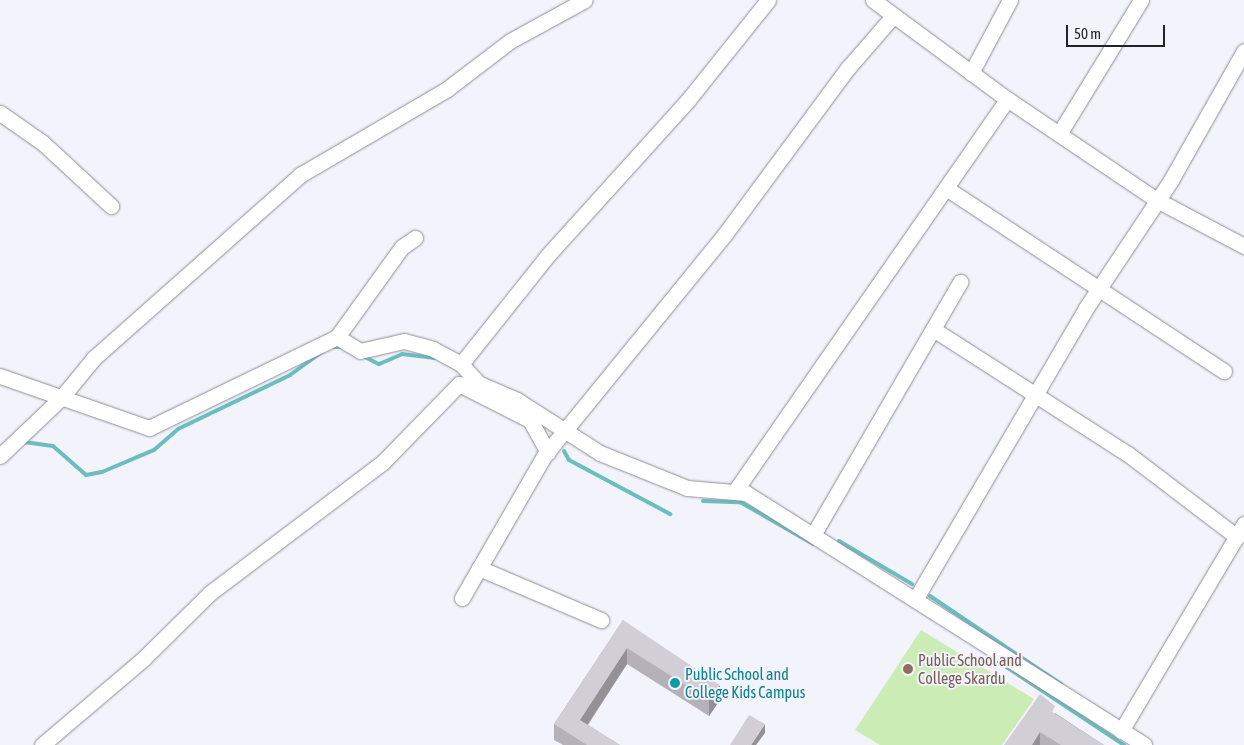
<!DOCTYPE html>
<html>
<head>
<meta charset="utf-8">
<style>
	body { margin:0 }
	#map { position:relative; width:1244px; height:745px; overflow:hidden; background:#f3f3fb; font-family:"Asap Condensed",sans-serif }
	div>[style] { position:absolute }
	.green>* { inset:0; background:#cbecb5 }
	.stream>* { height:4px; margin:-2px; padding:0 2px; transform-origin:2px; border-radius:2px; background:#6bbebf }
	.roads { filter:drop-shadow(0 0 1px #8e8d95) drop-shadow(0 0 1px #8e8d95) }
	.minor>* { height:15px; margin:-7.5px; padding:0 7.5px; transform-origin:7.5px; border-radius:7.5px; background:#fff }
	.wall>* { inset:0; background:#b5b1b8 }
	.shaded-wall>* { inset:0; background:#939096 }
	.building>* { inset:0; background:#d2ced6 }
	.dots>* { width:14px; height:14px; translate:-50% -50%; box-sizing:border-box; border:2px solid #f3f3fb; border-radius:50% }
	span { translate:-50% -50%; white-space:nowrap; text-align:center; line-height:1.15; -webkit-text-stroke:4px #f3f3fb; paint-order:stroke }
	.education-label { font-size:16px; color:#785e54 }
	.left { translate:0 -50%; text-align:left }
	.culture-label { font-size:16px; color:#0d838f }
	.scale { position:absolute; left:1066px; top:25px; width:99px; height:22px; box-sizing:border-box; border:2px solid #232226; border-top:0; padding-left:6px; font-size:15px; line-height:18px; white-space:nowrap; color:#232226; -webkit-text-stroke:4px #f3f3fb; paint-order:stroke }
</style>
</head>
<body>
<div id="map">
	<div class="green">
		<div style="clip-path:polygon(921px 630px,1034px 699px,1002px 745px,880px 745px,855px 730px)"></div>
	</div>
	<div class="stream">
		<div style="left:363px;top:356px;width:18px;rotate:27deg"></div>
		<div style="left:379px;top:364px;width:25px;rotate:-23deg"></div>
		<div style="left:402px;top:354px;width:33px;rotate:7deg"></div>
		<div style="left:24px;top:442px;width:29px;rotate:8deg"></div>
		<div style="left:53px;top:446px;width:44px;rotate:41.3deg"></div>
		<div style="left:86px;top:475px;width:16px;rotate:-11deg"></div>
		<div style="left:102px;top:472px;width:56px;rotate:-22.9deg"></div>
		<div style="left:154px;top:450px;width:32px;rotate:-41deg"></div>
		<div style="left:178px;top:429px;width:124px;rotate:-25.7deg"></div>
		<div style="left:290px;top:375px;width:48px;rotate:-35.7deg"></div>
		<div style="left:329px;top:347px;width:14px"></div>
		<div style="left:564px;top:451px;width:10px;rotate:61deg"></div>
		<div style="left:569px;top:460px;width:115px;rotate:28.1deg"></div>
		<div style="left:703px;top:501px;width:37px;rotate:2deg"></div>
		<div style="left:740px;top:502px;width:84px;rotate:29.9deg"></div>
		<div style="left:839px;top:541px;width:85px;rotate:30.5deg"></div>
		<div style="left:930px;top:596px;width:158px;rotate:33.9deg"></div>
		<div style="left:990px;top:656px;width:161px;rotate:33.6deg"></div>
	</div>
	<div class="roads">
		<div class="minor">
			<div style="left:873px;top:0;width:167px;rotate:36.5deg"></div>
			<div style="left:1007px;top:99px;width:179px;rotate:34deg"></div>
			<div style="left:1155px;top:199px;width:101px;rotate:27.8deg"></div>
			<div style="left:971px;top:73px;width:83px;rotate:-61.9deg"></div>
			<div style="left:0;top:113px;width:52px;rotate:34.9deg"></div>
			<div style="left:43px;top:143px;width:93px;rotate:42.8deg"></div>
			<div style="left:1059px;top:134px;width:157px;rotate:-58.5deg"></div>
			<div style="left:946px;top:188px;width:333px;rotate:33.4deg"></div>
			<div style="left:933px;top:329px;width:232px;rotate:32.7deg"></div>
			<div style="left:1128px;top:454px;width:137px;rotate:37.3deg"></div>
			<div style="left:337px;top:337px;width:27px;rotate:31deg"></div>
			<div style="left:360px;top:351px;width:45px;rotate:-12.8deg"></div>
			<div style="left:404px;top:341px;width:30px;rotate:15deg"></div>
			<div style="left:433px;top:349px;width:32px;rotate:28deg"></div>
			<div style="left:461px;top:364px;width:25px;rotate:48deg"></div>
			<div style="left:478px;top:383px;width:43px;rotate:23.6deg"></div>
			<div style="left:517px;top:400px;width:98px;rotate:32.6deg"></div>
			<div style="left:600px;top:453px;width:94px;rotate:21.9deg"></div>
			<div style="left:687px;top:488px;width:59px;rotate:4.8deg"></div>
			<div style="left:746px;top:493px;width:471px;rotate:32.3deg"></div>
			<div style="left:461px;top:364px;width:139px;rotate:-51.4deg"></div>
			<div style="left:548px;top:255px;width:209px;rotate:-47.9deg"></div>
			<div style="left:688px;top:100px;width:128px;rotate:-51.3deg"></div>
			<div style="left:0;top:376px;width:158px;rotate:19.2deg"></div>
			<div style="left:149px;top:428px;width:209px;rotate:-25.8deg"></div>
			<div style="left:337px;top:337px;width:111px;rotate:-54.2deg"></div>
			<div style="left:402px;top:247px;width:16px;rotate:-35deg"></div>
			<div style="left:0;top:456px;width:84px;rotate:-43.6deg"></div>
			<div style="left:61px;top:398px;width:52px;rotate:-50.5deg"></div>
			<div style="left:94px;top:358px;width:276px;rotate:-41.6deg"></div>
			<div style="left:300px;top:175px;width:170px;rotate:-30.3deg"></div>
			<div style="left:447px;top:89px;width:79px;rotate:-37.3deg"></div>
			<div style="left:510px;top:41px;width:85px;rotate:-28.7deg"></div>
			<div style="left:735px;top:491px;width:477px;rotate:-55.2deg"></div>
			<div style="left:813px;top:535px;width:293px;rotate:-59.8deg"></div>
			<div style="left:479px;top:568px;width:133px;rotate:23.1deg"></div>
			<div style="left:462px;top:598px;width:164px;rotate:-60deg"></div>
			<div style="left:544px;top:456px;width:286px;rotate:-50.8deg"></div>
			<div style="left:725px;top:234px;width:207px;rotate:-53.5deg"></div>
			<div style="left:848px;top:68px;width:69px;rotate:-49.1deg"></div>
			<div style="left:916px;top:598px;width:336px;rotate:-59.6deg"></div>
			<div style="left:1086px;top:308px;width:154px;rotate:-56.4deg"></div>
			<div style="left:1171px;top:180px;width:148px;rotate:-60.5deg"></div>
			<div style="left:1121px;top:731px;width:241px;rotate:-59.3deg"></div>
			<div style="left:42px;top:745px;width:133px;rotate:-40.4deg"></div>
			<div style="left:143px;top:659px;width:94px;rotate:-44.6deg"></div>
			<div style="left:210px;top:593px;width:217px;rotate:-37.1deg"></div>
			<div style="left:383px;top:462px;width:109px;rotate:-45.7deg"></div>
			<div style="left:459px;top:384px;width:80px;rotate:26.9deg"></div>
			<div style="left:530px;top:420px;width:37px;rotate:61deg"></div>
		</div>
	</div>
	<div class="wall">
		<div style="clip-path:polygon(623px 620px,720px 700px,709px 716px,627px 664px,588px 725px,620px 745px,563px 745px,554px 740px,554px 724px)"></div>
		<div style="clip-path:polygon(1055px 713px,1104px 745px,1004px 745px)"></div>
	</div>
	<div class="shaded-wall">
		<div style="clip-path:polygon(627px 648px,627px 664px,580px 736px,580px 720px)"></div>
		<div style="clip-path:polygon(720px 685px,720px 700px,709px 716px,709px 700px)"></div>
		<div style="clip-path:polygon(765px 724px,765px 733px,756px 745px,751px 745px)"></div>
		<div style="clip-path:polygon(1040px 732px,1040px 745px,1032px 745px)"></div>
	</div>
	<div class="building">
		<div style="clip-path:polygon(623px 620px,720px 685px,709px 700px,627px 648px,580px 720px,620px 745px,587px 745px,554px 724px)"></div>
		<div style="clip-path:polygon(1040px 694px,1055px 706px,1052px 712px,1104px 745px,1061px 745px,1040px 732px,1032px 745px,1004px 745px)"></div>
		<div style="clip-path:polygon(749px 715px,765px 724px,751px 745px,730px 745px)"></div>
	</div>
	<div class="dots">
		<div style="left:908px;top:669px;background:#8d6e63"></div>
		<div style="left:675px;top:683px;background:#0f9aa8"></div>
	</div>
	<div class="education-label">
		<span class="left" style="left:918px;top:669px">Public School and<br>College Skardu</span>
	</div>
	<div class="culture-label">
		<span class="left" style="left:685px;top:683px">Public School and<br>College Kids Campus</span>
	</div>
	<div class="scale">50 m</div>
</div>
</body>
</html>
